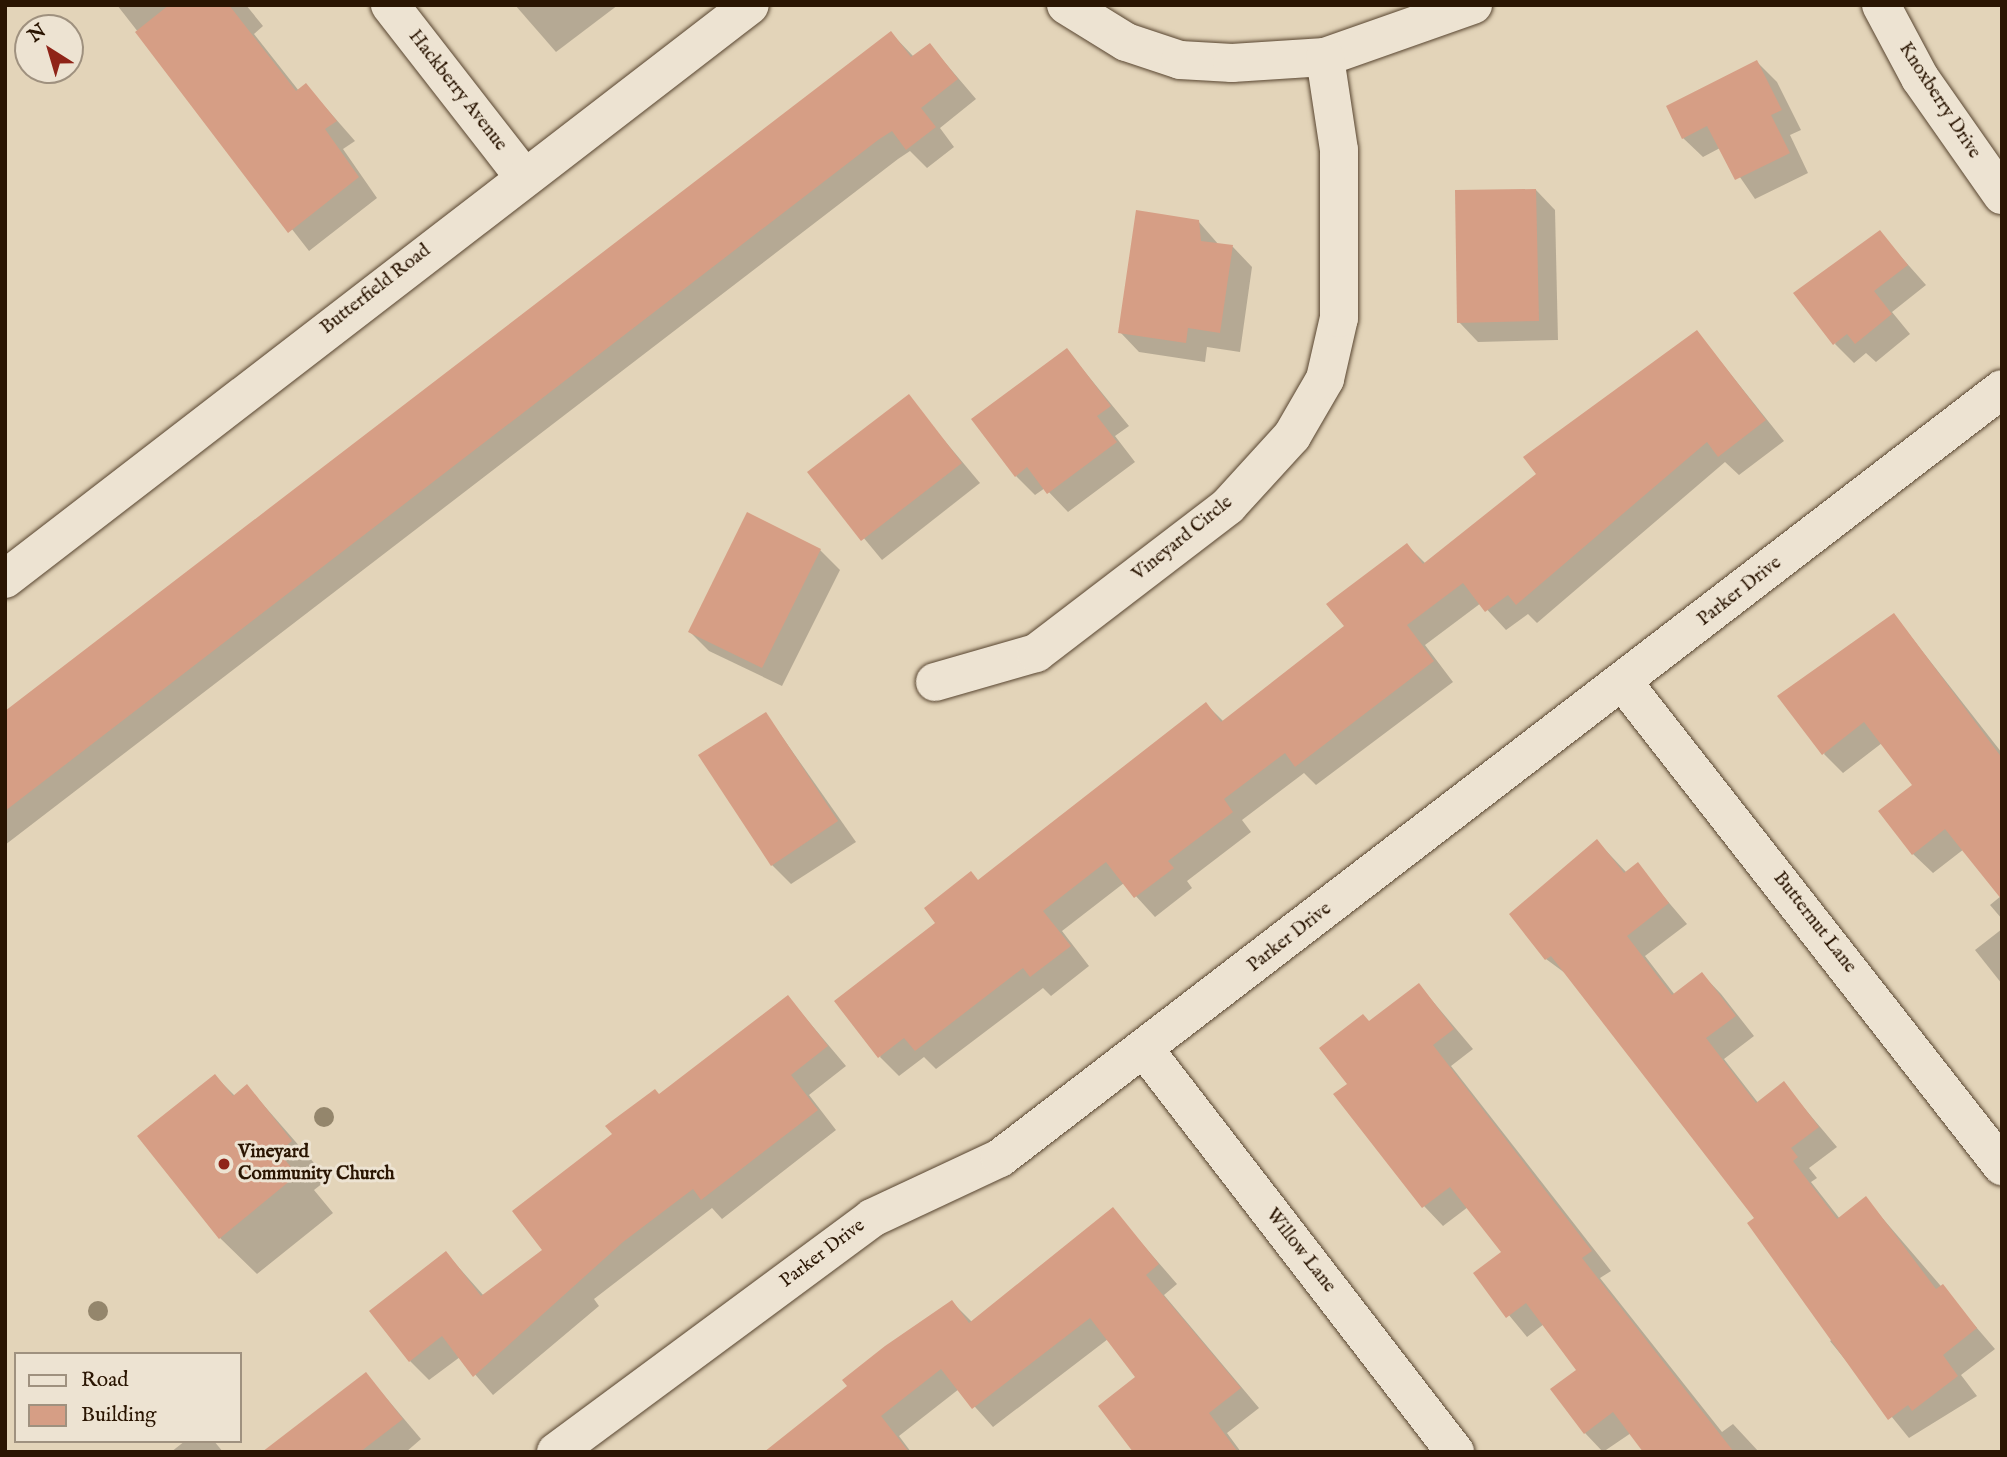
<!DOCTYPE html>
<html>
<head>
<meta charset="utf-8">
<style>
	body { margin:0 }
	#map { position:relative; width:2007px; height:1457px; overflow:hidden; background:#e3d4b9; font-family:"IM FELL English",serif }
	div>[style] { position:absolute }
	.shadow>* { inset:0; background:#0003 }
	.building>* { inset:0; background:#d69e85 }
	.roads { filter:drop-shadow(0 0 2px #584530) drop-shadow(0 0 2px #584530) }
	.minor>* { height:38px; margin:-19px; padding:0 19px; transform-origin:19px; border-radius:19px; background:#ede3d2 }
	.trees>* { width:20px; height:20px; margin:-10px; border-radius:50%; background:#94866c }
	.dots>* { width:19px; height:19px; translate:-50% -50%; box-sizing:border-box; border:4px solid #ede3d2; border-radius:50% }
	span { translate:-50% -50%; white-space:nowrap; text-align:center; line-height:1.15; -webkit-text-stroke:6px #ede3d2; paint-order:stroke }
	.street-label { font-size:19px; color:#2a1502 }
	.poi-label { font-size:19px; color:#2a1502; font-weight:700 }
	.left { translate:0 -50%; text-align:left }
	.frame { position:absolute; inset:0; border:7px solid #2a1502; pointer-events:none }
	.legend { position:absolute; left:14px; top:1352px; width:228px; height:91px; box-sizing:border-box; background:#ede3d2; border:2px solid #9f917f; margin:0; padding:9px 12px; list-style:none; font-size:21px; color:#2a1502 }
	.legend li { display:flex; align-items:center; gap:14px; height:35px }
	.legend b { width:35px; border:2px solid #9f917f }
	.north { position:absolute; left:14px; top:14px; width:70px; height:70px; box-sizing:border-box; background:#ede3d2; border:2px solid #9f917f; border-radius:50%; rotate:323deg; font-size:19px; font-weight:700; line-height:28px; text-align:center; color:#2a1502 }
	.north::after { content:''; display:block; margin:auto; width:24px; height:32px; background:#8f2418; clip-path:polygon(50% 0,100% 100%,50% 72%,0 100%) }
</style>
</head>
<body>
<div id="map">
	<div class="shadow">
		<div style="clip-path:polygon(117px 5px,246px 5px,263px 26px,254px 34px,299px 91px,306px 85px,355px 141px,343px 149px,377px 198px,309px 251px)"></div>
		<div style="clip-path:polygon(515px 5px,618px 5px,556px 52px)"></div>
		<div style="clip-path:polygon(891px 33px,914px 57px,930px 45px,976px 99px,940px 128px,954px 147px,927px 168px,910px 151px,898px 159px,5px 845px,5px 714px)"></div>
		<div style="clip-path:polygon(1757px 62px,1777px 82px,1801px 130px,1790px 135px,1808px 173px,1755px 199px,1720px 148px,1703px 157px,1683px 138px)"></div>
		<div style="clip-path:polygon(1536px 190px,1555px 210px,1558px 340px,1478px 342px,1459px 322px)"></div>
		<div style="clip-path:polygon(1198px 221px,1219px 245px,1233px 247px,1252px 267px,1240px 352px,1207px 347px,1205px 362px,1139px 352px,1120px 332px)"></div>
		<div style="clip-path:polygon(1880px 233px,1926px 285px,1892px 312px,1910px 334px,1876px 362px,1866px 353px,1854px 363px,1835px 344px)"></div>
		<div style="clip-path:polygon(1697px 332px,1784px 441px,1739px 475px,1725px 462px,1537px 623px,1528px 614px,1506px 630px,1481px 603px,1425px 645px,1453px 682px,1316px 785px,1304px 773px,1242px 820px,1251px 832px,1187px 881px,1192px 888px,1155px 917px,1124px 883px,1062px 931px,1089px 966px,1051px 996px,1043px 988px,936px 1069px,924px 1057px,899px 1076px,880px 1057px,937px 923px,979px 882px,1206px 704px,1224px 722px,1346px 627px,1407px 545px,1426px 564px,1539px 474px)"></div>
		<div style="clip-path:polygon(1067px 350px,1129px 426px,1115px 436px,1135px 462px,1068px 512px,1045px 488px,1035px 495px,1016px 476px)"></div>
		<div style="clip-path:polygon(908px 397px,980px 483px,882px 560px,810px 473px)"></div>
		<div style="clip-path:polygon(820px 550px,840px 570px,782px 686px,709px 651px,690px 632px)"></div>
		<div style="clip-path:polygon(1894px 615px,2002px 753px,2002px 919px,1990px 905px,2001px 896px,1964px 849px,1933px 873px,1913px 854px,1914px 786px,1882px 743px,1843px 773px,1824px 754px)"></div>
		<div style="clip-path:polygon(766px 714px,856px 842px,791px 884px,772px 865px)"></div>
		<div style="clip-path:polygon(1597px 841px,1627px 873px,1637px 865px,1687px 924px,1645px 956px,1675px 995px,1702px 974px,1721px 994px,1754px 1036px,1724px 1059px,1759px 1104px,1784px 1084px,1837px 1147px,1809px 1168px,1817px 1178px,1811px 1182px,1840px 1219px,1866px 1199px,1995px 1349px,1961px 1375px,1977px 1396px,1909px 1438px,1830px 1341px,1836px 1337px,1756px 1219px,1569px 976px,1546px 959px)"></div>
		<div style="clip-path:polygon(2002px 929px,2002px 984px,1975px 950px)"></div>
		<div style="clip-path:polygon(1419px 985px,1473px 1049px,1451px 1066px,1611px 1271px,1600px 1278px,1722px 1432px,1733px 1424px,1759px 1452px,1645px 1452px,1631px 1433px,1603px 1452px,1585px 1433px,1579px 1370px,1544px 1324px,1527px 1337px,1475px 1274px,1503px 1252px,1468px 1207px,1443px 1226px,1424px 1206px,1349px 1084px,1369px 1023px)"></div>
		<div style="clip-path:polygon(788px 997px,846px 1066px,809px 1095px,836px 1130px,722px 1219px,712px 1208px,594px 1299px,599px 1306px,493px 1395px,460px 1357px,429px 1380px,410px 1361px,446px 1253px,484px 1296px,545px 1250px,614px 1134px)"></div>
		<div style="clip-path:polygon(215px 1076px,235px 1096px,247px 1086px,328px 1179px,314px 1190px,333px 1213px,257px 1274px,220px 1238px)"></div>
		<div style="clip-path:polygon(1113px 1210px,1177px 1284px,1164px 1295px,1259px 1408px,1227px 1433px,1241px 1452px,1135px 1452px,1137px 1378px,1108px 1339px,993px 1427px,959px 1389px,899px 1436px,911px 1452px,766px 1452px,952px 1302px,972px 1322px)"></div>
		<div style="clip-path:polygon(366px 1374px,421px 1439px,406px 1452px,265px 1452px)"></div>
		<div style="clip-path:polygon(185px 1441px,214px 1441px,223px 1452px,171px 1452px)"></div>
	</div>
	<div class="building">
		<div style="clip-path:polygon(169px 5px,229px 5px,296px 91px,306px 83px,337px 121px,325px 129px,359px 177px,288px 233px,135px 32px)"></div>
		<div style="clip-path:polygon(891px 31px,911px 57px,930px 43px,958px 79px,921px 108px,936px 127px,906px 150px,892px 131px,878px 140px,5px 811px,5px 711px)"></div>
		<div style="clip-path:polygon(1757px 60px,1782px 110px,1771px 115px,1790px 153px,1735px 180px,1707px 126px,1682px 139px,1666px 106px)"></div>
		<div style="clip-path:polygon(1536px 189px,1539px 321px,1457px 323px,1455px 190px)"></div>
		<div style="clip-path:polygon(1136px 210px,1199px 220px,1201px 241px,1233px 245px,1220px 333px,1188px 328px,1186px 343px,1118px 333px)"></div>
		<div style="clip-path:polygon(1880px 230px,1908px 265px,1874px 291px,1892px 314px,1855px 344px,1847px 334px,1833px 345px,1793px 293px)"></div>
		<div style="clip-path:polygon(1697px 330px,1766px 420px,1718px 457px,1707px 442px,1516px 605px,1508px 595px,1485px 612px,1463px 583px,1407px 625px,1434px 661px,1295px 767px,1285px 753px,1224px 799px,1233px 812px,1168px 861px,1174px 868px,1134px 898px,1106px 862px,1043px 911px,1071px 946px,1030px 977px,1023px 968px,915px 1051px,904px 1038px,878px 1058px,834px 1001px,935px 923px,924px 908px,971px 871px,978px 880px,1206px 702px,1221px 722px,1344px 626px,1326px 604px,1407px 543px,1423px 564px,1536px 474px,1523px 457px)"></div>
		<div style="clip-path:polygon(1067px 348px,1111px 406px,1097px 416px,1117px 442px,1047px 494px,1027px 467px,1015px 477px,971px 419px)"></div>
		<div style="clip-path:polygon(909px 394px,962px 463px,861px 541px,807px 472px)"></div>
		<div style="clip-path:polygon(747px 512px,821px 549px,762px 668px,688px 632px)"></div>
		<div style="clip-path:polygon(1894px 613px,2002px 758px,2002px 900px,1945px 829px,1912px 855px,1878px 811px,1912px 785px,1864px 722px,1822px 755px,1777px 696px)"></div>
		<div style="clip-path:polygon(766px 712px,838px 821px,771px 866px,698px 755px)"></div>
		<div style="clip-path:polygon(1597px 839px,1624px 873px,1638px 862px,1669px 903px,1627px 936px,1672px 995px,1702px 972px,1736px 1016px,1706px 1038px,1756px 1103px,1784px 1081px,1819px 1127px,1791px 1148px,1798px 1157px,1793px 1161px,1837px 1219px,1866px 1196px,1936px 1289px,1943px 1284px,1977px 1328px,1943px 1355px,1958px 1376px,1912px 1411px,1908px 1405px,1888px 1420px,1747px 1223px,1754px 1218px,1551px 956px,1545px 960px,1509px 914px)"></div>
		<div style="clip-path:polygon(1419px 983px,1454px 1029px,1433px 1045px,1592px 1251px,1582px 1258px,1734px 1452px,1643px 1452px,1613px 1412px,1584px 1434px,1550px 1389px,1576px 1370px,1526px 1303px,1506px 1318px,1473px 1273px,1501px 1252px,1450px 1187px,1422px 1208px,1333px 1094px,1347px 1084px,1319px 1048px,1363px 1014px,1369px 1021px)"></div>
		<div style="clip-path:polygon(788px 995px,828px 1046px,791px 1075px,818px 1110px,701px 1200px,693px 1189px,623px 1242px,473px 1377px,442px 1336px,409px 1362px,369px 1311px,446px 1251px,481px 1296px,542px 1250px,512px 1211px,612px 1134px,605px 1126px,655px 1089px,659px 1094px)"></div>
		<div style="clip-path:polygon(215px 1074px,233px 1096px,247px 1084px,292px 1141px,279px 1152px,297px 1175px,219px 1239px,137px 1136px)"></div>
		<div style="clip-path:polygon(1113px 1207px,1159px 1264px,1146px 1275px,1241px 1388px,1209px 1413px,1238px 1452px,1133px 1452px,1098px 1406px,1135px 1377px,1090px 1318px,972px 1409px,941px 1369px,881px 1416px,909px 1452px,764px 1452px,847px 1386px,842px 1380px,885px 1346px,952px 1300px,969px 1323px)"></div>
		<div style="clip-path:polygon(366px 1372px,403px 1419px,360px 1452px,262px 1452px)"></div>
	</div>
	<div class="roads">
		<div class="minor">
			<div style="left:390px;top:5px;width:217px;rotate:52.1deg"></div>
			<div style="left:1066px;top:5px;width:70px;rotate:31.7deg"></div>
			<div style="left:1126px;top:42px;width:57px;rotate:18.4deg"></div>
			<div style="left:1180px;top:60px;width:52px;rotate:3.3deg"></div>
			<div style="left:1232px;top:63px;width:93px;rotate:-3.7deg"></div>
			<div style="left:1325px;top:57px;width:157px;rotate:-19.4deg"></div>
			<div style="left:1881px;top:5px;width:83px;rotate:61.9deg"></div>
			<div style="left:1920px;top:78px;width:143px;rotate:55deg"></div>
			<div style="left:5px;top:579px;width:940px;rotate:-37.61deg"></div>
			<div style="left:935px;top:682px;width:105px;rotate:-16deg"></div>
			<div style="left:1036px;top:653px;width:242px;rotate:-37.4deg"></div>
			<div style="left:1228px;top:506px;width:95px;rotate:-47.6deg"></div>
			<div style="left:1292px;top:436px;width:66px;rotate:-59.9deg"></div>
			<div style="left:1325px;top:379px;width:63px;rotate:-77.1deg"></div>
			<div style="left:1339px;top:318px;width:168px;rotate:-90deg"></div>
			<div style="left:1339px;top:150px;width:94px;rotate:-98.6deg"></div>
			<div style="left:1623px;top:682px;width:615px;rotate:51.94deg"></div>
			<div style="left:1145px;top:1050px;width:508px;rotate:52.36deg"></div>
			<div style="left:556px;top:1452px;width:393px;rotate:-36.5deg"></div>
			<div style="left:872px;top:1218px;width:141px;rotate:-25.1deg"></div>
			<div style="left:1000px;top:1158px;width:1263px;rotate:-37.5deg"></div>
		</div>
	</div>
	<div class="trees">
		<div style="left:324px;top:1117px"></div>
		<div style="left:98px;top:1311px"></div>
	</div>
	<div class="dots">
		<div style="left:224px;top:1164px;background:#8f2418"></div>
	</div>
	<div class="street-label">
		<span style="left:457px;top:91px;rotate:52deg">Hackberry Avenue</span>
		<span style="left:1939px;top:101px;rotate:57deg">Knoxberry Drive</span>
		<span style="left:376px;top:290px;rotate:-38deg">Butterfield Road</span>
		<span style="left:1183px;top:539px;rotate:-39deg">Vineyard Circle</span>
		<span style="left:1740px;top:592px;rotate:-38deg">Parker Drive</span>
		<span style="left:1814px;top:923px;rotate:52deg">Butternut Lane</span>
		<span style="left:1290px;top:938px;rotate:-38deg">Parker Drive</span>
		<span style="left:1300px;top:1251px;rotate:52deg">Willow Lane</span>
		<span style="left:823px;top:1254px;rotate:-37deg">Parker Drive</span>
	</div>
	<div class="poi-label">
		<span class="left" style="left:238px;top:1164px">Vineyard<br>Community Church</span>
	</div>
	<div class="frame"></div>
	<ul class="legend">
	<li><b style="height:9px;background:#ede3d2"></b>Road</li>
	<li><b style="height:19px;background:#d69e85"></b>Building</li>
	</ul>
	<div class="north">N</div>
</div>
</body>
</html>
